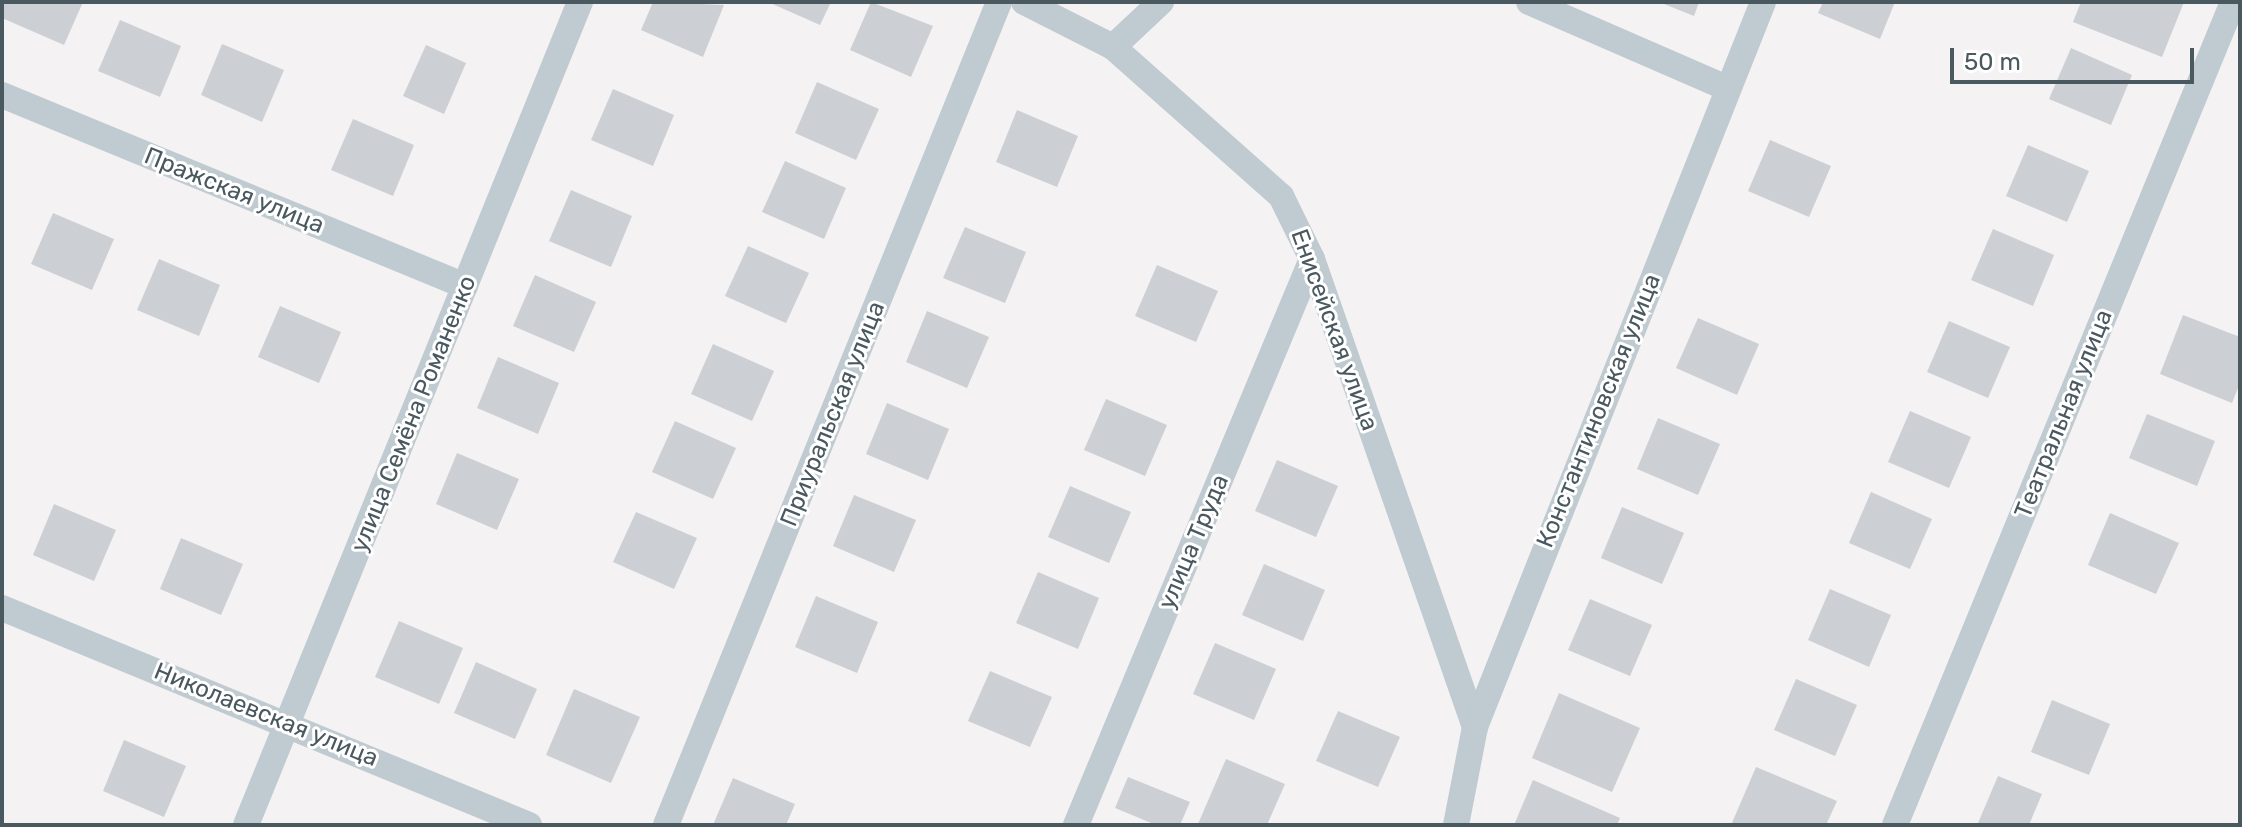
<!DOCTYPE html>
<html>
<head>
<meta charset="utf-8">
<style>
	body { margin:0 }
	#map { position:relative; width:2242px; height:827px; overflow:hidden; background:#f4f2f2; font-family:Rubik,sans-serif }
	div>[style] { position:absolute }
	.building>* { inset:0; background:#ccd0d4 }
	.minor>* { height:26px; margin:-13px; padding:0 13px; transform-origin:13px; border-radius:13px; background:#c0cbd1 }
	span { translate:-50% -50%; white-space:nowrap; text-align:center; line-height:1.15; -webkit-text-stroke:6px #fff; paint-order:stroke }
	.street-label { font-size:24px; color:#4a5860 }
	.frame { position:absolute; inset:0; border:4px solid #4a5860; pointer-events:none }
	.scale { position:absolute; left:1950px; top:48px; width:244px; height:36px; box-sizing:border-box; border:4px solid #4a5860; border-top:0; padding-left:10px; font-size:24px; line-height:28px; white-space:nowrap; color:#4a5860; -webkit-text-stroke:6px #fff; paint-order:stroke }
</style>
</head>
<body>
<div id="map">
	<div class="building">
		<div style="clip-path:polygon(2px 2px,83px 2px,64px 45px,2px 18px)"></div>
		<div style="clip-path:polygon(653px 2px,724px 5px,703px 57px,641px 30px)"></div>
		<div style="clip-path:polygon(768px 2px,831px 2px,820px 25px)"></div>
		<div style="clip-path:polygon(871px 2px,933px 26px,911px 77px,850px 50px)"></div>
		<div style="clip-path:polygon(1659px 2px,1699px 2px,1694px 16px)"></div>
		<div style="clip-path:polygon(1823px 2px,1895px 2px,1880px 39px,1818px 13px)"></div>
		<div style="clip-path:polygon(2081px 2px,2184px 2px,2162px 57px,2073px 22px)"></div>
		<div style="clip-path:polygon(120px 20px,181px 46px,160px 97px,98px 71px)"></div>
		<div style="clip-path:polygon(222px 44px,284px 70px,262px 122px,201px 95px)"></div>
		<div style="clip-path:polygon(426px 45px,466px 63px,444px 114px,403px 96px)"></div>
		<div style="clip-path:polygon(2071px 48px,2132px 75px,2111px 125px,2049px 99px)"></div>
		<div style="clip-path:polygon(817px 82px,879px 109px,856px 160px,795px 133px)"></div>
		<div style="clip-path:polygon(613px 89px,674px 115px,653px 166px,591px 140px)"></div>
		<div style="clip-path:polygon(1017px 110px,1078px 136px,1057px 187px,996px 162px)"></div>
		<div style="clip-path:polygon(353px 119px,414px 145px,393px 196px,331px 170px)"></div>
		<div style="clip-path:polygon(1770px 140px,1831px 166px,1809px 217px,1748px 191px)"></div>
		<div style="clip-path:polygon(2028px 145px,2089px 171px,2067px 222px,2006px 196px)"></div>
		<div style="clip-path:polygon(785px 161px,846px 188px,824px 239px,762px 212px)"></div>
		<div style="clip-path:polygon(571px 190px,632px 216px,611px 267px,549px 241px)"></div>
		<div style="clip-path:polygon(53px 213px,114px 239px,92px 290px,31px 264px)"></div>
		<div style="clip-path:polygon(965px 227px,1026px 252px,1005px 303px,943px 278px)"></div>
		<div style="clip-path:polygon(1993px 229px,2054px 255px,2033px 306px,1971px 280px)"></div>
		<div style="clip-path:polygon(748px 246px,809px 273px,786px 323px,725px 296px)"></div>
		<div style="clip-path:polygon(159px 259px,220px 285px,199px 336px,137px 310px)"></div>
		<div style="clip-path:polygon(1157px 265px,1218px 291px,1196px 342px,1135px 316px)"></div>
		<div style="clip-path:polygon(535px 275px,596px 302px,574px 352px,513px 326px)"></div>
		<div style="clip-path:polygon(280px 306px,341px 332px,319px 383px,258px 357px)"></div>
		<div style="clip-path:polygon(927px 311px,989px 337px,967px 388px,906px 362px)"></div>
		<div style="clip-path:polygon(2183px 315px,2240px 337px,2240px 383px,2232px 403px,2160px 374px)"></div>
		<div style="clip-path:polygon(1698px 318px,1759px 344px,1737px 395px,1676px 368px)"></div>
		<div style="clip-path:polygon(1949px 321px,2010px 347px,1988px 398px,1927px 372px)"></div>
		<div style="clip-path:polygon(713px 344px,774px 371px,752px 421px,691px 394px)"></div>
		<div style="clip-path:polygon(498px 357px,559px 383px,538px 434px,477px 408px)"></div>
		<div style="clip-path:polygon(1106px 399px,1167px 425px,1145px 476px,1084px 450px)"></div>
		<div style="clip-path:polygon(887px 403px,949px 429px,928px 480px,866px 454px)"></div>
		<div style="clip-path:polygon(1910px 411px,1971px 437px,1949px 488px,1888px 462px)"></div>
		<div style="clip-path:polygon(2147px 414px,2215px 441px,2197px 486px,2129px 458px)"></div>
		<div style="clip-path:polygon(1658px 418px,1720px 444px,1698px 495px,1637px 469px)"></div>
		<div style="clip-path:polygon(675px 421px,736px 448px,713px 499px,652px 472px)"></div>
		<div style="clip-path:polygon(457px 453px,519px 479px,497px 530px,436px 504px)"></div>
		<div style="clip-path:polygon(1277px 460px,1338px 486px,1316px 537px,1255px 511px)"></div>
		<div style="clip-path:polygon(1070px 486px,1131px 512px,1109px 563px,1048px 537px)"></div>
		<div style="clip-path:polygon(1871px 492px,1932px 519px,1910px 569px,1849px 543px)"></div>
		<div style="clip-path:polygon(854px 495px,916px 520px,894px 572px,833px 546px)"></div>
		<div style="clip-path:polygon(54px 504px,116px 530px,94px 581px,33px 555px)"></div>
		<div style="clip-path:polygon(1622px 507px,1684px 533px,1662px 584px,1601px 558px)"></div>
		<div style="clip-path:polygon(636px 512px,697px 538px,674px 589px,613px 562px)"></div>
		<div style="clip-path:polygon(2110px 513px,2179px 543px,2156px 594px,2088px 565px)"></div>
		<div style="clip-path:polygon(181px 538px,243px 564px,221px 615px,160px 589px)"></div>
		<div style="clip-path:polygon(1264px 564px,1325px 590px,1303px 641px,1242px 615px)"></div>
		<div style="clip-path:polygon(1038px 572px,1099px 598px,1078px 649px,1016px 623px)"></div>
		<div style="clip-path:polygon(1830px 589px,1891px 615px,1869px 667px,1808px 640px)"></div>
		<div style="clip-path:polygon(816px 596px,878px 622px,857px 673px,795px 647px)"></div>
		<div style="clip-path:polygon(1590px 599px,1652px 625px,1630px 676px,1568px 650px)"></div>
		<div style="clip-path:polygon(399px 621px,463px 648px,439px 704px,375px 677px)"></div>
		<div style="clip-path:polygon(1215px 643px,1276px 669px,1254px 720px,1193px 694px)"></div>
		<div style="clip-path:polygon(476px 662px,537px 689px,515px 739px,454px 713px)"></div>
		<div style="clip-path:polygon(990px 671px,1052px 697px,1030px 747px,968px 721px)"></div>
		<div style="clip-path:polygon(1796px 679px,1857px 705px,1835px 756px,1774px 730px)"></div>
		<div style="clip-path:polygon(574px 689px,640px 717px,611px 783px,546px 755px)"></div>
		<div style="clip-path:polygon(1559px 693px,1640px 728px,1612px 792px,1532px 758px)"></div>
		<div style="clip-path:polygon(2052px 700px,2110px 724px,2089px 775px,2031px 752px)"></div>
		<div style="clip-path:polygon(1338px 711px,1400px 737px,1378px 787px,1316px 761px)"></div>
		<div style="clip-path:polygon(124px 740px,186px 766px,164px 817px,103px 791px)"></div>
		<div style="clip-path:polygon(1226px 759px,1285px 784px,1267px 825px,1198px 824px)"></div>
		<div style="clip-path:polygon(1756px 767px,1837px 801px,1826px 825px,1731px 825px)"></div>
		<div style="clip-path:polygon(1998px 776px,2042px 794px,2029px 825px,1978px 823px)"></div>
		<div style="clip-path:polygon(1128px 777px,1190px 802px,1180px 825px,1156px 825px,1115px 808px)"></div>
		<div style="clip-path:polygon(733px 778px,795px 804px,786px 825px,713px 825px)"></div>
		<div style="clip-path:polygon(1533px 780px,1620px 818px,1617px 825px,1514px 825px)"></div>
	</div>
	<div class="minor">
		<div style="left:1024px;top:2px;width:100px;rotate:26.8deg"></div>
		<div style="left:1113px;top:47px;width:225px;rotate:41.6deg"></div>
		<div style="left:1281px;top:196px;width:70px;rotate:63.8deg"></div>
		<div style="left:1312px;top:259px;width:496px;rotate:70.8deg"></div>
		<div style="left:1529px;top:2px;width:216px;rotate:23.5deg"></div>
		<div style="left:1113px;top:47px;width:66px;rotate:-43.2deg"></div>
		<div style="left:2px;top:95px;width:501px;rotate:22.42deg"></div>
		<div style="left:2px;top:608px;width:570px;rotate:22.38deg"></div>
		<div style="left:246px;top:825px;width:888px;rotate:-67.91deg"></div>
		<div style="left:666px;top:825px;width:888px;rotate:-67.97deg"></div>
		<div style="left:1076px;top:825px;width:613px;rotate:-67.37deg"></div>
		<div style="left:1456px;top:825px;width:100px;rotate:-79deg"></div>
		<div style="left:1475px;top:727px;width:780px;rotate:-68.33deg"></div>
		<div style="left:1895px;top:825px;width:890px;rotate:-67.67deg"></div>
	</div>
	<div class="street-label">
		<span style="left:234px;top:191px;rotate:22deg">Пражская улица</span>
		<span style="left:1334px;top:330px;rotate:70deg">Енисейская улица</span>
		<span style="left:1599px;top:411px;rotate:-68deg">Константиновская улица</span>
		<span style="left:414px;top:414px;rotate:-68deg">улица Семёна Романенко</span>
		<span style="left:833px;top:414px;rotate:-68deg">Приуральская улица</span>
		<span style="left:2064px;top:414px;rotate:-68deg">Театральная улица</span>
		<span style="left:1194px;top:542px;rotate:-67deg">улица Труда</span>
		<span style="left:266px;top:715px;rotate:22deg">Николаевская улица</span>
	</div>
	<div class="frame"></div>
	<div class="scale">50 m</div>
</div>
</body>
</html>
